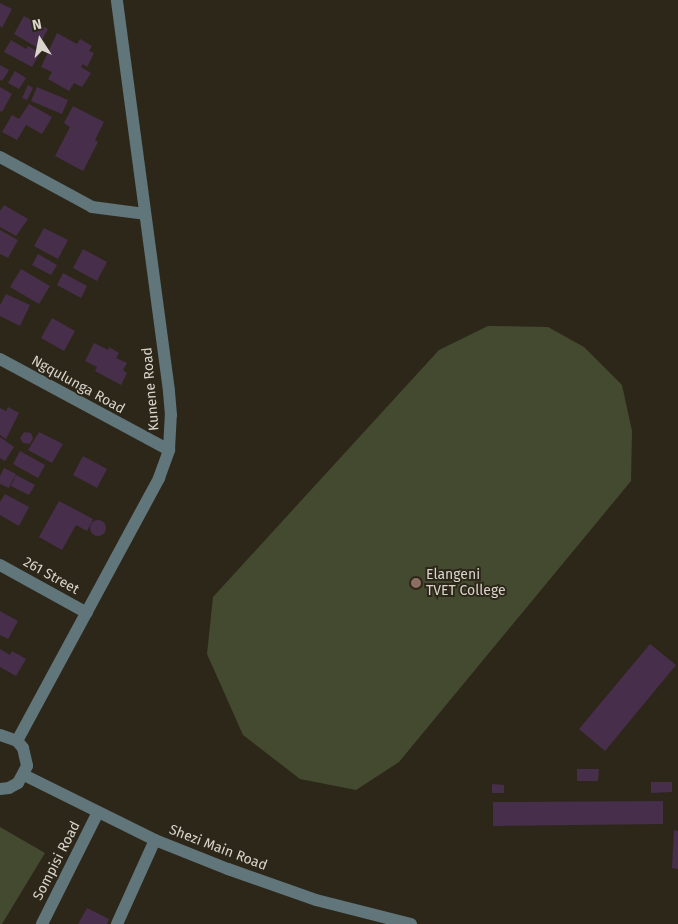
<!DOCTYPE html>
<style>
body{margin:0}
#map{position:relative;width:678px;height:924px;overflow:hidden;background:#2d271a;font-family:"Fira Sans",sans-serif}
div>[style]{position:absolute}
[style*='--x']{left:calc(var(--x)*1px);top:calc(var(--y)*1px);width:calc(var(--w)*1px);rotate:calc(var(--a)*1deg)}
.green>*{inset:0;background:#444a2f}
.building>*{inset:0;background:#472e4b}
.round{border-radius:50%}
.minor>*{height:12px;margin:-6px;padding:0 6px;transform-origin:6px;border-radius:6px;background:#61767b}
.dots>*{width:14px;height:14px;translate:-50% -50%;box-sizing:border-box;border:2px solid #2d271a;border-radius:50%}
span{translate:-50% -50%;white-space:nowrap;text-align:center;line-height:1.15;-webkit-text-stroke:4px #2d271a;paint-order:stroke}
.street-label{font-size:14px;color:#d9d5cc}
.poi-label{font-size:14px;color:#d9d5cc}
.left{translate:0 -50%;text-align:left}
.north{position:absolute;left:15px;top:15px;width:50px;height:50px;-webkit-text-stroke:4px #2d271a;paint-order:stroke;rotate:349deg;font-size:14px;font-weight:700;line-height:20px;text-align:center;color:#d9d5cc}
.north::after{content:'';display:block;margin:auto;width:18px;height:22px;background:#d9d5cc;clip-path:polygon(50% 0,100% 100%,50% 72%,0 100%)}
</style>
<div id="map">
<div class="green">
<div style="clip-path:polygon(488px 326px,548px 327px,584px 347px,622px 385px,632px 431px,631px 481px,399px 762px,356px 790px,300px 779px,243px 735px,207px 654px,213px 597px,439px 350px)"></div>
<div style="clip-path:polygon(0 827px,45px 853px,2px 924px,0 924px)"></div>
</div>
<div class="building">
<div style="clip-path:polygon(0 3px,12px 9px,2px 28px,0 26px)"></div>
<div style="clip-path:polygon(24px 16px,48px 29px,38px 48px,14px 34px)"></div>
<div style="clip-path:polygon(57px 33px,77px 44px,80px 39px,92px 46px,89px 51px,94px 53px,87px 67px,83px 64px,81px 67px,91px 73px,82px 87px,74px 83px,69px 91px,48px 79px,52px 72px,41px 67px)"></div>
<div style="clip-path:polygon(11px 40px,26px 49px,28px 46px,40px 53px,32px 67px,4px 52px)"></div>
<div style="clip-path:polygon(0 65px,9px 70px,2px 81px,0 80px)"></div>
<div style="clip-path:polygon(15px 71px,26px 78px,19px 89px,8px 83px)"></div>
<div style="clip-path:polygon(28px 85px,33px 88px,27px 100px,22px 98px)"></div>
<div style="clip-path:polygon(0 87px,12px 94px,2px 112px,0 111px)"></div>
<div style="clip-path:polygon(37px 87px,68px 100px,62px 114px,31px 101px)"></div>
<div style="clip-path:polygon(29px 104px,52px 117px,42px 134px,26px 125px,17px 140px,2px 132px,12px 115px,19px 119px)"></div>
<div style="clip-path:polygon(73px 106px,104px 122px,95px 140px,98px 142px,83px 171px,55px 156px,70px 127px,64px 123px)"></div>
<div style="clip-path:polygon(4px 205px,28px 219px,16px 236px,0 227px,0 211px)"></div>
<div style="clip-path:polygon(44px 228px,68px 240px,58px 259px,34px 246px)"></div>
<div style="clip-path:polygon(0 230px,18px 240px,8px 258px,0 254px)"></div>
<div style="clip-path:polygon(83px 249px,107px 262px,97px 281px,73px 268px)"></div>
<div style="clip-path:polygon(38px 254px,57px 265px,51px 275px,32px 265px)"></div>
<div style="clip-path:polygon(21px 269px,50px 286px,39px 304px,10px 287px)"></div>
<div style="clip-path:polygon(63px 273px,87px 286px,81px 298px,57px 285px)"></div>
<div style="clip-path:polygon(6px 294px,30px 305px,20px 326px,0 316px,0 305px)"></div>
<div style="clip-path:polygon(52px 318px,75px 331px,64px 351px,41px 338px)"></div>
<div style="clip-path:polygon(94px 343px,108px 350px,109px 347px,119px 353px,116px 358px,127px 363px,123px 370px,127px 373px,121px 385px,95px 371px,97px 367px,85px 361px)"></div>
<div style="clip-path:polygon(8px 407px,19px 413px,6px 439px,0 435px,0 408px,6px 411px)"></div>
<div style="clip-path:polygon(24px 432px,31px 433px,33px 438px,30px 444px,23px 443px,20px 438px)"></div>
<div style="clip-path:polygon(39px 432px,63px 444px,52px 463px,28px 450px)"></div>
<div style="clip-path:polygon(0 437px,14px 447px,5px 461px,0 458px)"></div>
<div style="clip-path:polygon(20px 451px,45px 465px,38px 478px,13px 464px)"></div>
<div style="clip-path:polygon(83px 456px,107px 469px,97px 488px,73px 475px)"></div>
<div style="clip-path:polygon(4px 468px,16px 474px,9px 488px,0 484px,0 476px)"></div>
<div style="clip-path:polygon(16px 475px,35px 485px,29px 495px,11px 486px)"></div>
<div style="clip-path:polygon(5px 494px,29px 507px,19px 526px,0 515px,0 502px)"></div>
<div style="clip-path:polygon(59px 501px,93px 519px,87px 531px,76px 525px,62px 550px,39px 537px)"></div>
<div class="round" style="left:90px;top:520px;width:16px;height:16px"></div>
<div style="clip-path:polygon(0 611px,18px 621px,8px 639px,0 635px)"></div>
<div style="clip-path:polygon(650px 644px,676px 665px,605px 751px,579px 729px)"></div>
<div style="clip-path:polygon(0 649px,10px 655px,12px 651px,26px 659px,16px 676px,0 667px)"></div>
<div style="clip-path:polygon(577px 769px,599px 769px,598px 781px,577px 781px)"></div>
<div style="clip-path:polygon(651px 782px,672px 782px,672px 792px,651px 793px)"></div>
<div style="clip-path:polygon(492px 784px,504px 785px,504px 793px,492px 793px)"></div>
<div style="clip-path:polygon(663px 801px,663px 824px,493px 826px,493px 802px)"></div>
<div style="clip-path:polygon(674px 830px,678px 831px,678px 869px,672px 868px)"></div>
<div style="clip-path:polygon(87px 908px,109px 919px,107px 924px,78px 924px)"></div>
</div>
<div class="minor">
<div style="--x:0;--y:157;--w:105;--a:28.5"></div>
<div style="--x:92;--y:207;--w:53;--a:7.5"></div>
<div style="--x:0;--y:359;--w:192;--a:28.3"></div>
<div style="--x:0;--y:565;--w:99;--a:28.9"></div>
<div style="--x:0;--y:735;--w:18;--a:19"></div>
<div style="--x:17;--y:741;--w:9;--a:49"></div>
<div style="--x:23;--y:748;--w:18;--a:77"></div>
<div style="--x:27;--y:766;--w:19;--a:118"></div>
<div style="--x:18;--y:783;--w:10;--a:151"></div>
<div style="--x:9;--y:788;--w:9;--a:174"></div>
<div style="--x:17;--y:741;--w:299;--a:-61.6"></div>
<div style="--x:159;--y:478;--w:30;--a:-70"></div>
<div style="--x:169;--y:450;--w:35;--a:-87"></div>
<div style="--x:171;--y:415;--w:24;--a:-95"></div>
<div style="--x:169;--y:391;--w:394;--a:-97.6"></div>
<div style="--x:24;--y:775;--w:146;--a:26.4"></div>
<div style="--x:155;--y:840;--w:79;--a:21.7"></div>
<div style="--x:228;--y:869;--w:93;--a:19.4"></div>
<div style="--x:316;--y:900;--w:98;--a:14.2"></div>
<div style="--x:42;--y:924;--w:125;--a:-63.4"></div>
<div style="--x:117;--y:924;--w:92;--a:-65.7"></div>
</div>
<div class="dots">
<div style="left:416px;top:583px;background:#8d6e63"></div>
</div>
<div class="street-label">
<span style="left:78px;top:385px;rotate:29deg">Ngqulunga Road</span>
<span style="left:151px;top:389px;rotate:-95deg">Kunene Road</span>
<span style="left:51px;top:576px;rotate:29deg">261 Street</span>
<span style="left:218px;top:848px;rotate:21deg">Shezi Main Road</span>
<span style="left:57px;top:861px;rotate:-63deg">Sompisi Road</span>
</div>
<div class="poi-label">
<span class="left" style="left:426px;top:583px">Elangeni<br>TVET College</span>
</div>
<div class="north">N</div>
</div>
